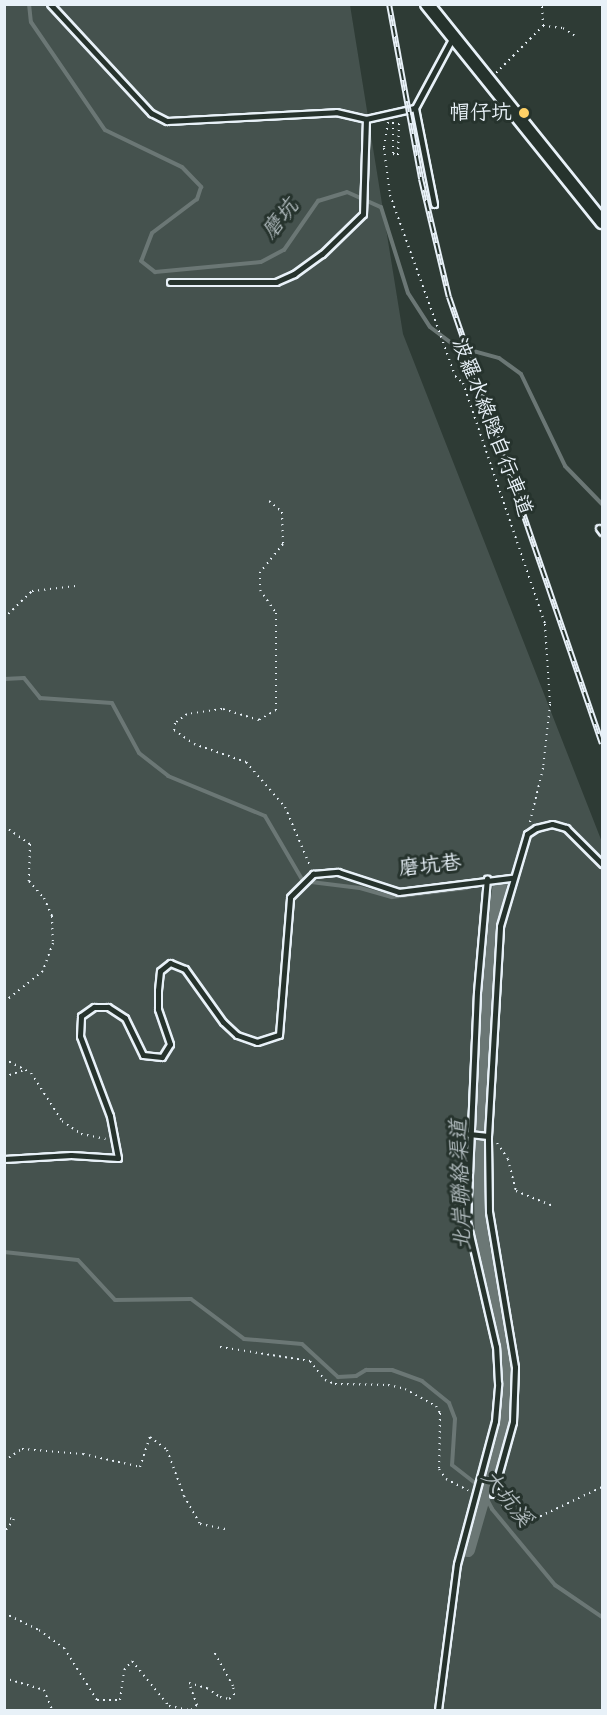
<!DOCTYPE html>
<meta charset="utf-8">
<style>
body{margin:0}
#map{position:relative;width:607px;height:1715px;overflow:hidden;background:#2e3b35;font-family:Mynerve,"LXGW WenKai TC",sans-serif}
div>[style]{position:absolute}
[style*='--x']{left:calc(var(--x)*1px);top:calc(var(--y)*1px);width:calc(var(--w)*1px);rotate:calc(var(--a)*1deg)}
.green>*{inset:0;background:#45524e}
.stream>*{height:4px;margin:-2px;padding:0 2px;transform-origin:2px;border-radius:2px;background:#6b7775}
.canal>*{height:14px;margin:-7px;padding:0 7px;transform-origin:7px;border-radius:7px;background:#6b7775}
.path>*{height:2px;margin-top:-1px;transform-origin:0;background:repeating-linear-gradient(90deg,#e8f1f8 0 1.5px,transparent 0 6px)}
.roads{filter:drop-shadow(2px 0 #e8f1f8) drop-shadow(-2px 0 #e8f1f8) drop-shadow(0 2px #e8f1f8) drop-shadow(0 -2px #e8f1f8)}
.service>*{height:5px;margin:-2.5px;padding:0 2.5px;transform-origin:2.5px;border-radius:2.5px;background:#26332d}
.tertiary>*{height:12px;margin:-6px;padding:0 6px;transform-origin:6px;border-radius:6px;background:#26332d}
.rail>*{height:6px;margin-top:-3px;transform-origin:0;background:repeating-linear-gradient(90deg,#26332d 0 11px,#e8f1f8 0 22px);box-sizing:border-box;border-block:2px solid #e8f1f8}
.dots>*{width:16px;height:16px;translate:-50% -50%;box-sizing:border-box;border:3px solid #26332d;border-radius:50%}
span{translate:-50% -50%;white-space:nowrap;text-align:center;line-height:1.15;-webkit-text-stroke:6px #26332d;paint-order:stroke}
.poi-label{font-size:21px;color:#e8f1f8}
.right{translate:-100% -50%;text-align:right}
.street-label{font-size:21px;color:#e8f1f8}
.water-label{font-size:22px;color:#b0babd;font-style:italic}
.frame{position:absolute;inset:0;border:6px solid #e8f1f8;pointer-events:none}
</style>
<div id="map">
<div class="green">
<div style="clip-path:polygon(5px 5px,350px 5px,403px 334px,602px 842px,602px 1710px,5px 1710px)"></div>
</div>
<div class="stream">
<div style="--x:29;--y:4;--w:18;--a:84"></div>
<div style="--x:31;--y:22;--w:131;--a:55.6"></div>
<div style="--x:105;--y:130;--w:85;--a:25.7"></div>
<div style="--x:182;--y:167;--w:28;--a:46"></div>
<div style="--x:201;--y:187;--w:13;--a:108"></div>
<div style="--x:197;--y:199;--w:56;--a:142.9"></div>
<div style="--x:152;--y:233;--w:30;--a:111"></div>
<div style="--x:141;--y:261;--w:18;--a:38"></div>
<div style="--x:155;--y:272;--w:106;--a:-5.4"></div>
<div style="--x:261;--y:262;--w:26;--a:-28"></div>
<div style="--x:284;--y:250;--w:60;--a:-55.2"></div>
<div style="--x:318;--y:201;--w:30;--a:-17"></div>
<div style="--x:347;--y:192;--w:37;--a:24"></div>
<div style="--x:381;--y:207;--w:90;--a:72.6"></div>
<div style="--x:408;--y:293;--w:40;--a:57.1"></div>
<div style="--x:430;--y:327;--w:31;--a:37"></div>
<div style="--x:455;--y:346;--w:46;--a:15.3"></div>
<div style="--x:499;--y:358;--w:27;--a:36"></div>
<div style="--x:521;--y:374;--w:102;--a:64.4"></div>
<div style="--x:565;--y:466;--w:53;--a:45.8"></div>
<div style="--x:4;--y:679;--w:20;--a:-3"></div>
<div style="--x:24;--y:678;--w:26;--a:51"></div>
<div style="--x:40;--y:698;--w:72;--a:4"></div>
<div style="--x:112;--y:703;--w:57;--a:61.6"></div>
<div style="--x:139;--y:753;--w:37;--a:38"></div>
<div style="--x:168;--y:776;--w:105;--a:22.4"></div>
<div style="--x:265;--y:816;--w:75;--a:59.7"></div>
<div style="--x:303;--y:881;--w:57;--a:7"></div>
<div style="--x:360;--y:888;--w:33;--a:16"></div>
<div style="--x:392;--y:897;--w:75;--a:-6.9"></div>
<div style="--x:4;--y:1252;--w:74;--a:6.2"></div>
<div style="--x:78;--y:1260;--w:54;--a:47.2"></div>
<div style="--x:115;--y:1300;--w:76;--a:-0.8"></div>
<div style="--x:191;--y:1299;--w:66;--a:37"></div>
<div style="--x:244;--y:1339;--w:58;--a:4.9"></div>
<div style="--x:302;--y:1344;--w:49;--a:42.5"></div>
<div style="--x:338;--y:1377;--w:18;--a:-3"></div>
<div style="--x:356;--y:1376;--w:12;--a:-31"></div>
<div style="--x:366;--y:1370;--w:26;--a:0"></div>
<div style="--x:392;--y:1370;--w:32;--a:20"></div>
<div style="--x:422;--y:1381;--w:35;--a:39"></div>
<div style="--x:449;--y:1403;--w:17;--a:69"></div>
<div style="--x:455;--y:1419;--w:46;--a:93.7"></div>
<div style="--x:452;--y:1465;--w:37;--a:38"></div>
<div style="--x:481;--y:1488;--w:24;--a:62"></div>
<div style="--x:492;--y:1509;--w:99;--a:50.3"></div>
<div style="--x:555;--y:1585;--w:57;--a:34.2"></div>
</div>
<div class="canal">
<div style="--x:468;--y:1550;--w:133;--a:-73.9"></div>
<div style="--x:505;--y:1422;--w:58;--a:-87"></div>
<div style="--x:508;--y:1364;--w:125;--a:-102"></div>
<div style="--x:482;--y:1242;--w:119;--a:-91"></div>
<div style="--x:480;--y:1123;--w:179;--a:-86.5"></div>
<div style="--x:491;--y:944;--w:61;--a:-81.5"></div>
</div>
<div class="path">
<div style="--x:543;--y:26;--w:20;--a:6"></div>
<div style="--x:563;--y:28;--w:17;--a:33"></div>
<div style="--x:496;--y:73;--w:66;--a:-45"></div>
<div style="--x:543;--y:26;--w:22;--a:-93"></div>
<div style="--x:388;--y:122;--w:26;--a:99"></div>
<div style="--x:384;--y:148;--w:47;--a:82.7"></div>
<div style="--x:390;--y:195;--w:192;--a:70.2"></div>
<div style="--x:455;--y:376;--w:11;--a:41"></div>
<div style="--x:463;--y:383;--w:255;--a:71.2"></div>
<div style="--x:545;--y:624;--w:80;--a:86.4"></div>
<div style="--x:550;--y:704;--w:64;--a:96.2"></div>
<div style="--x:543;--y:768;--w:56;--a:103.5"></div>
<div style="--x:393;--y:122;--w:32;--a:90"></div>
<div style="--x:393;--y:154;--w:5;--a:11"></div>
<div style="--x:398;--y:155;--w:36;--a:-88"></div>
<div style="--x:269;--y:501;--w:17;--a:40"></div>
<div style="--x:282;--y:512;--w:32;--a:88"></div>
<div style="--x:283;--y:544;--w:36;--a:129"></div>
<div style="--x:260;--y:572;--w:18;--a:90"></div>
<div style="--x:260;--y:590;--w:28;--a:55"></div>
<div style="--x:276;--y:613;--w:97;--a:90"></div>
<div style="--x:276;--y:710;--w:20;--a:150"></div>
<div style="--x:259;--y:720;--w:39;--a:-163"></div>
<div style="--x:222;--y:709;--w:35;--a:172"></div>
<div style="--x:187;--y:714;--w:15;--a:143"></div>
<div style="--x:175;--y:723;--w:7;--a:98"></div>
<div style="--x:174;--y:730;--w:24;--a:35"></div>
<div style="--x:194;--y:744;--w:55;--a:19.1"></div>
<div style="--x:246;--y:762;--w:60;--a:49.1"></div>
<div style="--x:285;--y:807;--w:64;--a:67"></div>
<div style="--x:4;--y:618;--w:39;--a:-44"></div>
<div style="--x:32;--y:591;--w:44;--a:-6.5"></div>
<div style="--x:4;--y:826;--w:32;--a:35"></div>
<div style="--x:30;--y:844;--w:37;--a:92"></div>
<div style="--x:29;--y:881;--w:23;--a:49"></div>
<div style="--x:44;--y:898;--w:20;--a:66"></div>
<div style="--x:52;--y:916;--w:27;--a:88"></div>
<div style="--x:53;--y:943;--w:30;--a:110"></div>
<div style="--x:43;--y:971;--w:50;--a:141.5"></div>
<div style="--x:4;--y:1059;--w:30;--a:27"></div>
<div style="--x:31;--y:1073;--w:57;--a:57.1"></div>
<div style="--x:62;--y:1121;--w:23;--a:34"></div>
<div style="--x:81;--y:1134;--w:25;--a:11"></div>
<div style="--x:4;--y:1077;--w:21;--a:-19"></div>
<div style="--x:497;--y:1143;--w:19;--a:55"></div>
<div style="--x:508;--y:1159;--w:33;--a:76"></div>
<div style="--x:516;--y:1191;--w:40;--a:22"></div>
<div style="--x:220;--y:1347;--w:91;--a:8.8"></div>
<div style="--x:310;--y:1361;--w:24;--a:52"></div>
<div style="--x:325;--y:1380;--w:11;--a:22"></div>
<div style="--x:335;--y:1384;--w:53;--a:1.1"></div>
<div style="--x:388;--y:1385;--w:17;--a:13"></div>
<div style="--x:405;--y:1389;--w:35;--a:29"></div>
<div style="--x:436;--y:1406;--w:8;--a:60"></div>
<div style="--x:440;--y:1413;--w:56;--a:91"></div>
<div style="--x:439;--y:1469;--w:12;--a:55"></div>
<div style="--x:446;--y:1479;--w:25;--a:27"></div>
<div style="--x:4;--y:1461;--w:22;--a:-34"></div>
<div style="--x:22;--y:1449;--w:61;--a:4.7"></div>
<div style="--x:83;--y:1454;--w:58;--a:12.8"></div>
<div style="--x:140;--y:1467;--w:32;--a:-72"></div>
<div style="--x:150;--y:1437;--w:21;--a:37"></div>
<div style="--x:167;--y:1450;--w:49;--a:69.7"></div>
<div style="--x:184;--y:1496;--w:32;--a:60"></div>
<div style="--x:200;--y:1524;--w:26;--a:11"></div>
<div style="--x:497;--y:1501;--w:35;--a:40"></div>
<div style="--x:524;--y:1524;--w:86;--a:-25.4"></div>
<div style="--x:4;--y:1518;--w:10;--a:6"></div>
<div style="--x:14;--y:1519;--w:17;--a:126"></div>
<div style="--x:4;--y:1613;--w:39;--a:26"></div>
<div style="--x:39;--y:1630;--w:31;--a:36"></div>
<div style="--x:64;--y:1648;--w:62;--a:57.6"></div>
<div style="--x:97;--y:1700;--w:23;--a:0"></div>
<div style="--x:120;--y:1700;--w:30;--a:-82"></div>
<div style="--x:124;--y:1670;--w:12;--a:-48"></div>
<div style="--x:132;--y:1661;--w:58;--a:50.6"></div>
<div style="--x:169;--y:1706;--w:20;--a:11"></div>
<div style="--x:4;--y:1678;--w:42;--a:16.7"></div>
<div style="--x:44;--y:1690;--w:22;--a:68"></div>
<div style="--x:191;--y:1710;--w:8;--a:-40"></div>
<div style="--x:197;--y:1705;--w:23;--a:-110"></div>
<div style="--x:189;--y:1683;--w:19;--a:16"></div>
<div style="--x:207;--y:1688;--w:16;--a:35"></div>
<div style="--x:220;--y:1697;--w:9;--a:13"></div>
<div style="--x:229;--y:1699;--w:6;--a:-39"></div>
<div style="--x:234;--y:1695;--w:9;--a:-96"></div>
<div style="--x:233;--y:1686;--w:39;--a:-119"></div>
</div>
<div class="roads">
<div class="service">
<div style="--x:50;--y:4;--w:149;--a:47.2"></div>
<div style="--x:151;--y:113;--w:18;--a:27"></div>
<div style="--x:167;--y:121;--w:169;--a:-3"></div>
<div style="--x:336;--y:112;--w:31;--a:13"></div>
<div style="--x:366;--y:119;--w:50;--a:-12.7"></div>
<div style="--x:415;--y:108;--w:81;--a:-61.8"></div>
<div style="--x:415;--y:108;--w:98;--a:78.8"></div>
<div style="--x:170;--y:282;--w:106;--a:0"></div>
<div style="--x:276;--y:282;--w:20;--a:-24"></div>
<div style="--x:294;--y:274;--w:34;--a:-36"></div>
<div style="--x:322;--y:254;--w:57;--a:-44.3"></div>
<div style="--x:363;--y:214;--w:95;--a:-88.2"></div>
<div style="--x:599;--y:528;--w:5;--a:53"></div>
<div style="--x:469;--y:1134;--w:19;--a:6"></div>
<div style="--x:4;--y:1159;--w:67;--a:-3.4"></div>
<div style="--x:71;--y:1155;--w:47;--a:3.7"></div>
<div style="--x:118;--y:1158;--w:43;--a:-100.8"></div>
<div style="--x:110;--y:1116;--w:85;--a:-110.6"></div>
<div style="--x:80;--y:1036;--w:20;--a:-87"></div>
<div style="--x:81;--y:1016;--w:16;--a:-35"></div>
<div style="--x:94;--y:1007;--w:14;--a:0"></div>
<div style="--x:108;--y:1007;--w:20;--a:33"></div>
<div style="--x:125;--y:1018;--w:41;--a:64.1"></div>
<div style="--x:143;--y:1055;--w:19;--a:6"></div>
<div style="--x:162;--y:1057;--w:15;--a:-58"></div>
<div style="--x:170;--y:1044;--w:37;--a:-109"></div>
<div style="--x:158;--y:1009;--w:19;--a:-90"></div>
<div style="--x:158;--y:990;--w:19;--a:-84"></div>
<div style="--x:160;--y:971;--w:13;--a:-39"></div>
<div style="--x:170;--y:963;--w:16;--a:22"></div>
<div style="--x:185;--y:969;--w:65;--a:54.4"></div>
<div style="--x:223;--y:1022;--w:19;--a:43"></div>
<div style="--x:237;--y:1035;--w:21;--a:19"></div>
<div style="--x:257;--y:1042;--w:23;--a:-18"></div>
<div style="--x:279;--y:1035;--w:138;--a:-85.4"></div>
<div style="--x:290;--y:897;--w:33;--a:-45"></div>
<div style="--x:313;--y:874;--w:25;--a:-5"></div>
<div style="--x:338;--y:872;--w:64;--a:18.2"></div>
<div style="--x:399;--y:892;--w:114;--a:-7.1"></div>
<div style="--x:493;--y:1494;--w:75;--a:-74.5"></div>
<div style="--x:513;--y:1422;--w:55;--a:-87.9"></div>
<div style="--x:515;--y:1367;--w:157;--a:-99.5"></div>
<div style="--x:489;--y:1212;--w:76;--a:-90.8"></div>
<div style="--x:488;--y:1136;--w:210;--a:-86.7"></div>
<div style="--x:500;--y:926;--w:96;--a:-73.6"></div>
<div style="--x:527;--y:834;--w:11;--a:-34"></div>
<div style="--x:536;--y:828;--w:16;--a:-14"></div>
<div style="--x:552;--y:824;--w:15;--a:16"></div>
<div style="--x:566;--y:828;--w:51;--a:45"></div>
<div style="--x:438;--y:1710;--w:147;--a:-82.6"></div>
<div style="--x:457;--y:1564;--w:148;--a:-75.1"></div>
<div style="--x:495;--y:1421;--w:38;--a:-85"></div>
<div style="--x:498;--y:1383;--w:36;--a:-93"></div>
<div style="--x:496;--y:1347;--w:129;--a:-103"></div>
<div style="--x:467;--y:1221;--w:229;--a:-87.5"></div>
<div style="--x:477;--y:992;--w:114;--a:-85"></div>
</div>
<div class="tertiary">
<div style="--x:427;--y:4;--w:280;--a:51.2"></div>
</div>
</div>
<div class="rail">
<div style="--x:389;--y:4;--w:178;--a:79.6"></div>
<div style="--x:421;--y:179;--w:121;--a:76.7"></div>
<div style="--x:449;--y:297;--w:472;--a:71.1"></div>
</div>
<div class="dots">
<div style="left:524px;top:113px;background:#ffd166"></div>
</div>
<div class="poi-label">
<span class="right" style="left:512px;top:113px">帽仔坑</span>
</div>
<div class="street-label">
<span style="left:492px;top:427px;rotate:69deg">波羅水綠隧自行車道</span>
<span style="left:430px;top:866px;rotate:-6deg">磨坑巷</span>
</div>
<div class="water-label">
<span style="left:281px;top:220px;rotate:-51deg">磨坑</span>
<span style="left:462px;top:1185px;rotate:-92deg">北岸聯絡渠道</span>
<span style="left:506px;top:1499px;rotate:51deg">大坑溪</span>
</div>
<div class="frame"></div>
</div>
